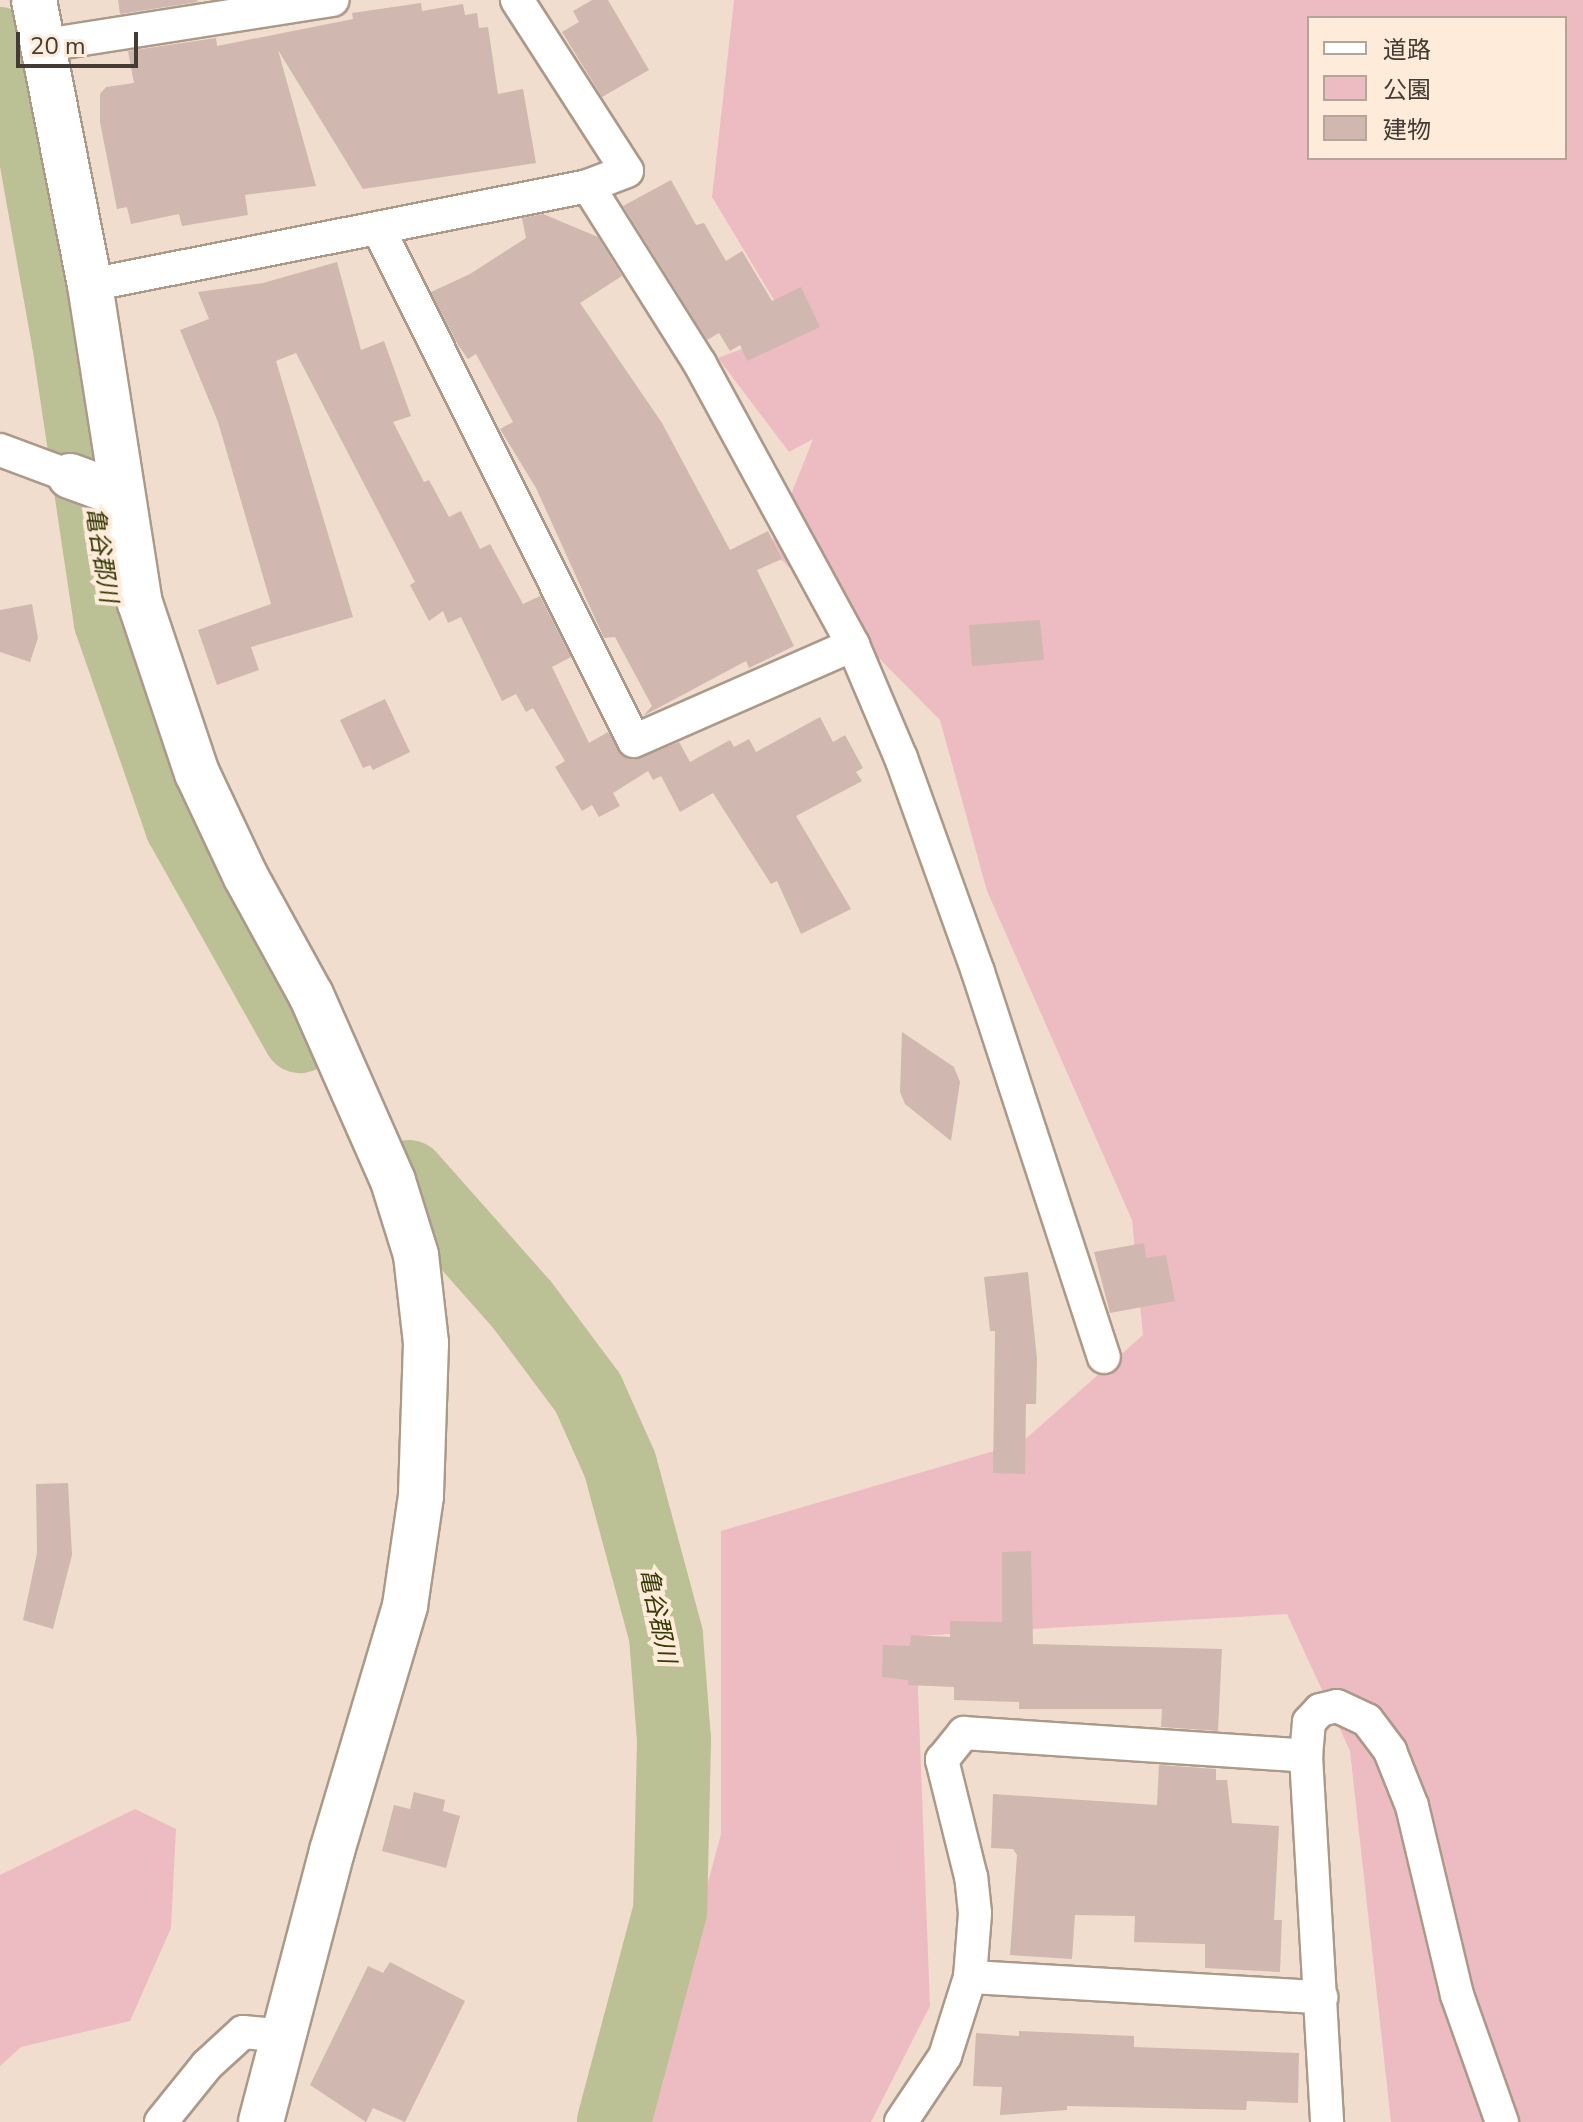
<!DOCTYPE html>
<meta charset="utf-8">
<style>
body{margin:0}
#map{position:relative;width:1583px;height:2122px;overflow:hidden;background:#f1ddcd;font-family:"Nunito Sans","Noto Sans JP",sans-serif}
div>[style]{position:absolute}
[style*='--x']{left:calc(var(--x)*1px);top:calc(var(--y)*1px);width:calc(var(--w)*1px);rotate:calc(var(--a)*1deg)}
.green>*{inset:0;background:#edbcc2}
.river>*{height:74px;margin:-37px;padding:0 37px;transform-origin:37px;border-radius:37px;background:#bbc195}
.building>*{inset:0;background:#d0b7b0}
.roads{filter:drop-shadow(2px 0 #ab9989) drop-shadow(-2px 0 #ab9989) drop-shadow(0 2px #ab9989) drop-shadow(0 -2px #ab9989)}
.street>*{height:32px;margin:-16px;padding:0 16px;transform-origin:16px;border-radius:16px;background:#fff}
.secondary>*{height:44px;margin:-22px;padding:0 22px;transform-origin:22px;border-radius:22px;background:#fff}
span{translate:-50% -50%;white-space:nowrap;text-align:center;line-height:1.15;-webkit-text-stroke:8px #feebda;paint-order:stroke}
.water-label{font-size:24px;color:#363a04;font-style:italic}
.legend{position:absolute;left:1307px;top:16px;width:260px;height:144px;box-sizing:border-box;background:#feebda;border:2px solid #b3a598;margin:0;padding:10px 14px;list-style:none;font-size:24px;color:#433b35}
.legend li{display:flex;align-items:center;gap:16px;height:40px}
.legend b{width:40px;border:2px solid #b3a598}
.scale{position:absolute;left:16px;top:32px;width:122px;height:36px;box-sizing:border-box;border:4px solid #433b35;border-top:0;padding-left:10px;font-size:24px;line-height:28px;white-space:nowrap;color:#433b35;-webkit-text-stroke:6px #feebda;paint-order:stroke}
</style>
<div id="map">
<div class="green">
<div style="clip-path:polygon(evenodd,734px 0,1583px 0,1583px 2122px,1391px 2122px,1350px 1751px,1287px 1614px,916px 1636px,930px 2006px,871px 2122px,644px 2122px,721px 1834px,721px 1531px,1021px 1443px,1143px 1335px,1132px 1220px,987px 891px,940px 720px,770px 548px,813px 439px,789px 452px,718px 358px,792px 330px,712px 197px,734px 0,1309px 18px,1565px 18px,1565px 158px,1309px 158px,1309px 18px)"></div>
<div style="clip-path:polygon(135px 1809px,176px 1829px,171px 1928px,130px 2021px,21px 2047px,0 2066px,0 1875px)"></div>
</div>
<div class="river">
<div style="--x:0;--y:44;--w:41;--a:57.8"></div>
<div style="--x:22;--y:79;--w:267;--a:79.9"></div>
<div style="--x:69;--y:342;--w:283;--a:81.5"></div>
<div style="--x:111;--y:622;--w:216;--a:70.8"></div>
<div style="--x:182;--y:826;--w:241;--a:60.7"></div>
<div style="--x:409;--y:1177;--w:172;--a:48.5"></div>
<div style="--x:523;--y:1306;--w:109;--a:53.2"></div>
<div style="--x:588;--y:1393;--w:79;--a:66"></div>
<div style="--x:620;--y:1465;--w:177;--a:74.9"></div>
<div style="--x:666;--y:1636;--w:105;--a:85.6"></div>
<div style="--x:674;--y:1741;--w:170;--a:91.3"></div>
<div style="--x:670;--y:1911;--w:218;--a:104.9"></div>
</div>
<div class="building">
<div style="clip-path:polygon(118px 0,197px 0,198px 2px,120px 14px)"></div>
<div style="clip-path:polygon(592px 0,608px 0,649px 70px,602px 97px,562px 32px,579px 22px,573px 11px)"></div>
<div style="clip-path:polygon(421px 3px,422px 11px,463px 4px,465px 15px,477px 13px,479px 28px,488px 27px,498px 94px,523px 89px,536px 163px,363px 189px,278px 50px,316px 186px,245px 195px,248px 215px,182px 226px,179px 214px,131px 224px,127px 207px,117px 209px,100px 122px,100px 94px,106px 87px,134px 83px,128px 51px,216px 38px,217px 46px,353px 19px,352px 13px)"></div>
<div style="clip-path:polygon(671px 180px,696px 225px,704px 223px,726px 261px,742px 251px,772px 301px,801px 287px,820px 327px,747px 361px,740px 345px,730px 351px,719px 333px,707px 340px,623px 206px)"></div>
<div style="clip-path:polygon(543px 214px,598px 237px,622px 276px,580px 303px,662px 423px,730px 550px,768px 531px,782px 559px,757px 570px,794px 646px,749px 668px,746px 661px,643px 716px,652px 706px,615px 637px,604px 638px,536px 488px,500px 429px,513px 422px,476px 354px,468px 359px,458px 345px,431px 292px,470px 274px,526px 238px,522px 218px)"></div>
<div style="clip-path:polygon(337px 262px,361px 350px,384px 341px,411px 416px,393px 422px,424px 482px,429px 480px,449px 517px,461px 511px,480px 549px,490px 544px,523px 604px,540px 596px,571px 657px,552px 667px,589px 743px,608px 732px,623px 756px,633px 760px,679px 742px,690px 762px,730px 740px,734px 747px,749px 739px,756px 752px,820px 717px,833px 742px,845px 735px,863px 768px,856px 772px,862px 781px,796px 816px,851px 909px,801px 934px,777px 881px,771px 884px,713px 793px,680px 812px,661px 776px,653px 780px,648px 771px,613px 793px,620px 806px,599px 817px,592px 805px,582px 811px,555px 767px,565px 761px,533px 708px,526px 712px,516px 694px,502px 701px,461px 617px,448px 623px,443px 611px,429px 621px,410px 585px,415px 582px,296px 353px,276px 361px,353px 617px,251px 647px,259px 670px,217px 685px,198px 630px,271px 604px,218px 422px,180px 330px,209px 319px,198px 292px,263px 283px)"></div>
<div style="clip-path:polygon(32px 604px,38px 638px,30px 662px,0 652px,0 610px)"></div>
<div style="clip-path:polygon(1040px 620px,1044px 660px,972px 666px,969px 625px)"></div>
<div style="clip-path:polygon(385px 699px,410px 752px,373px 770px,370px 765px,363px 768px,340px 720px)"></div>
<div style="clip-path:polygon(902px 1032px,954px 1067px,960px 1082px,951px 1141px,905px 1104px,900px 1092px)"></div>
<div style="clip-path:polygon(1144px 1243px,1146px 1258px,1166px 1255px,1175px 1301px,1110px 1313px,1094px 1252px)"></div>
<div style="clip-path:polygon(1028px 1272px,1037px 1359px,1036px 1404px,1026px 1404px,1025px 1474px,993px 1473px,995px 1331px,990px 1331px,984px 1277px)"></div>
<div style="clip-path:polygon(68px 1483px,72px 1555px,53px 1629px,23px 1620px,37px 1553px,36px 1484px)"></div>
<div style="clip-path:polygon(1031px 1551px,1033px 1644px,1222px 1649px,1218px 1731px,1161px 1727px,1162px 1709px,1019px 1709px,1019px 1702px,954px 1700px,954px 1687px,908px 1685px,908px 1680px,882px 1677px,883px 1645px,910px 1646px,911px 1635px,950px 1637px,950px 1621px,1002px 1622px,1002px 1552px)"></div>
<div style="clip-path:polygon(1159px 1765px,1216px 1769px,1216px 1780px,1227px 1780px,1232px 1823px,1279px 1826px,1274px 1920px,1282px 1920px,1280px 1972px,1205px 1968px,1205px 1944px,1134px 1942px,1135px 1916px,1075px 1915px,1072px 1959px,1010px 1955px,1017px 1855px,1013px 1849px,991px 1848px,993px 1794px,1157px 1805px)"></div>
<div style="clip-path:polygon(414px 1792px,445px 1800px,443px 1811px,460px 1816px,446px 1868px,382px 1851px,394px 1805px,410px 1809px)"></div>
<div style="clip-path:polygon(390px 1962px,465px 2001px,405px 2122px,373px 2108px,366px 2122px,310px 2085px,368px 1966px,383px 1973px)"></div>
<div style="clip-path:polygon(1019px 2031px,1134px 2036px,1134px 2047px,1299px 2053px,1298px 2103px,1247px 2101px,1246px 2110px,1067px 2106px,1067px 2110px,1000px 2115px,1002px 2087px,973px 2086px,976px 2033px,1019px 2036px)"></div>
</div>
<div class="roads">
<div class="street">
<div style="--x:517;--y:0;--w:203;--a:57.2"></div>
<div style="--x:627;--y:171;--w:42;--a:159"></div>
<div style="--x:45;--y:45;--w:291;--a:-8.9"></div>
<div style="--x:378;--y:228;--w:573;--a:63.48"></div>
<div style="--x:634;--y:741;--w:239;--a:-23.7"></div>
<div style="--x:90;--y:285;--w:508;--a:-11.24"></div>
<div style="--x:588;--y:186;--w:210;--a:57.8"></div>
<div style="--x:700;--y:364;--w:320;--a:61.4"></div>
<div style="--x:853;--y:645;--w:123;--a:67"></div>
<div style="--x:901;--y:758;--w:227;--a:70.2"></div>
<div style="--x:978;--y:972;--w:405;--a:71.9"></div>
<div style="--x:0;--y:450;--w:75;--a:20.4"></div>
<div style="--x:1306;--y:1756;--w:34;--a:-85"></div>
<div style="--x:1309;--y:1722;--w:16;--a:-47"></div>
<div style="--x:1320;--y:1710;--w:17;--a:-13"></div>
<div style="--x:1337;--y:1706;--w:33;--a:25"></div>
<div style="--x:1367;--y:1720;--w:39;--a:53"></div>
<div style="--x:1390;--y:1751;--w:59;--a:68.2"></div>
<div style="--x:1412;--y:1806;--w:194;--a:76.6"></div>
<div style="--x:1457;--y:1995;--w:135;--a:70.5"></div>
<div style="--x:970;--y:1977;--w:352;--a:3.3"></div>
<div style="--x:161;--y:2122;--w:73;--a:-51.1"></div>
<div style="--x:207;--y:2065;--w:49;--a:-42.5"></div>
<div style="--x:243;--y:2032;--w:43;--a:5.3"></div>
<div style="--x:901;--y:2122;--w:79;--a:-56.3"></div>
<div style="--x:945;--y:2056;--w:83;--a:-72.4"></div>
<div style="--x:970;--y:1977;--w:64;--a:-85.5"></div>
<div style="--x:975;--y:1913;--w:36;--a:-96"></div>
<div style="--x:971;--y:1877;--w:121;--a:-103.9"></div>
<div style="--x:942;--y:1760;--w:35;--a:-51"></div>
<div style="--x:964;--y:1733;--w:343;--a:3.8"></div>
<div style="--x:1306;--y:1756;--w:367;--a:86.7"></div>
</div>
<div class="secondary">
<div style="--x:34;--y:0;--w:290;--a:78.9"></div>
<div style="--x:90;--y:285;--w:322;--a:81.1"></div>
<div style="--x:140;--y:603;--w:179;--a:71.5"></div>
<div style="--x:197;--y:773;--w:115;--a:64.8"></div>
<div style="--x:246;--y:877;--w:135;--a:61.2"></div>
<div style="--x:311;--y:995;--w:203;--a:66.2"></div>
<div style="--x:393;--y:1181;--w:77;--a:72.7"></div>
<div style="--x:416;--y:1255;--w:89;--a:83.5"></div>
<div style="--x:426;--y:1343;--w:153;--a:91.9"></div>
<div style="--x:421;--y:1496;--w:111;--a:98.3"></div>
<div style="--x:405;--y:1606;--w:256;--a:106.6"></div>
<div style="--x:332;--y:1851;--w:280;--a:104.7"></div>
<div style="--x:70;--y:476;--w:52;--a:20.2"></div>
</div>
</div>
<div class="water-label">
<span style="left:101px;top:555px;rotate:81deg">亀谷郡川</span>
<span style="left:657px;top:1616px;rotate:78deg">亀谷郡川</span>
</div>
<ul class="legend">
<li><b style="height:10px;background:#fff"></b>道路</li>
<li><b style="height:22px;background:#edbcc2"></b>公園</li>
<li><b style="height:22px;background:#d0b7b0"></b>建物</li>
</ul>
<div class="scale">20 m</div>
</div>
